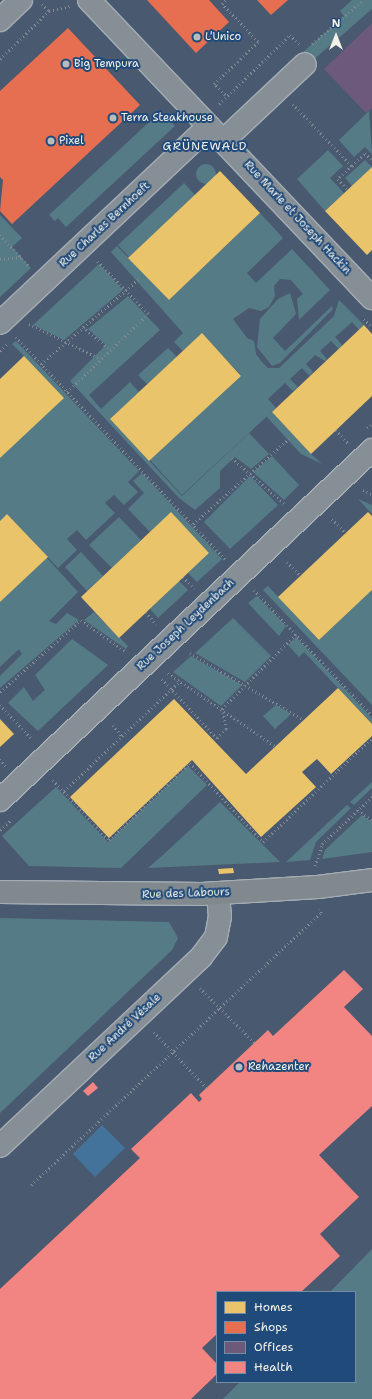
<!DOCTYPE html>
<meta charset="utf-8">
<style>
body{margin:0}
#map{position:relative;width:372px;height:1399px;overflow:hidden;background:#485970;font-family:"Shantell Sans",sans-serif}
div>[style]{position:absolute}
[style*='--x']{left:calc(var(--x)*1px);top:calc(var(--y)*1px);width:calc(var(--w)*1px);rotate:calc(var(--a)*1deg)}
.green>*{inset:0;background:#557c86}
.round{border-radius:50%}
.water>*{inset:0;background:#43729b}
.homes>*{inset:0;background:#e9c46a}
.shops>*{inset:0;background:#e76f51}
.offices>*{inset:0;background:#6d597a}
.health>*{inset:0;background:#f28482}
.path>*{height:2.5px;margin-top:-1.25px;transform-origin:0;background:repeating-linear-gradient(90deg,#818a94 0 1px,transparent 0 4px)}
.roads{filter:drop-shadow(1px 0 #a4acb4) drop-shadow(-1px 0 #a4acb4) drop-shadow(0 1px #a4acb4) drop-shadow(0 -1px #a4acb4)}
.minor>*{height:22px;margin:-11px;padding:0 11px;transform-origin:11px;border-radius:11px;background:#878f96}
.major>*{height:22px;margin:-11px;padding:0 11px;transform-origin:11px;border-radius:11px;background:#81898e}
.dots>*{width:11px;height:11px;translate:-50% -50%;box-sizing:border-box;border:2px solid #1f4a7a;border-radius:50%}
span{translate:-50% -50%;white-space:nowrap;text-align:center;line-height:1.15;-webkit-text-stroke:4px #1f4a7a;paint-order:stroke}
.poi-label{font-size:11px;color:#f4f1e8}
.left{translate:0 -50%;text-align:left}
.street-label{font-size:11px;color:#f4f1e8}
.neighbourhood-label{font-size:12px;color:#f4f1e8;letter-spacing:1px}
.legend{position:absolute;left:216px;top:1291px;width:140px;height:92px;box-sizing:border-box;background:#1f4a7a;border:1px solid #748da6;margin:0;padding:5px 7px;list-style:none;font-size:12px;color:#f4f1e8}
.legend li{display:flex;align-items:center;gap:8px;height:20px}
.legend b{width:20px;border:1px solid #748da6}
.north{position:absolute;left:316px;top:16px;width:40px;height:40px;-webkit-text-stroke:3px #1f4a7a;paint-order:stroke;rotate:0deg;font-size:11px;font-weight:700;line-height:16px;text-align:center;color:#f4f1e8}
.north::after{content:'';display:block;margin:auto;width:14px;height:18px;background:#f4f1e8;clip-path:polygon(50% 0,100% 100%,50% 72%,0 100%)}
</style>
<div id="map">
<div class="green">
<div style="clip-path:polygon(352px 0,372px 0,372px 9px,311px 62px,302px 53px,344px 16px,340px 11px)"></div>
<div style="clip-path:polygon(161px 111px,175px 126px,66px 227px,58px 218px,55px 221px,49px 215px)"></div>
<div style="clip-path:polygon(369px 111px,372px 154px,365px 147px,354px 157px,339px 140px)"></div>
<div style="clip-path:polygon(328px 150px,343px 166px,330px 178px,344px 193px,325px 211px,297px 179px)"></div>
<div style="clip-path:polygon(365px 160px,372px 167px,352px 186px,345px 178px)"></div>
<div class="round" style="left:196px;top:164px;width:20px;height:20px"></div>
<div style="clip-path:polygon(184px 183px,195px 195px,129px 257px,118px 245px)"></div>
<div style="clip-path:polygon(260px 213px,283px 238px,247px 273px,256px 283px,292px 249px,330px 290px,299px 320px,297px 299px,303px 294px,291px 280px,280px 279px,274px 286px,275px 296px,269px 307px,261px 311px,249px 308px,233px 319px,247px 338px,254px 341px,256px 354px,262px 362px,268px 368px,279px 368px,334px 316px,339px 300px,364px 325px,359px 330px,352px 322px,335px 337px,342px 345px,339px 349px,331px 341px,320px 351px,327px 359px,325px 361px,315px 355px,306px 364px,313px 372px,310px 376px,302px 368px,290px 379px,298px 387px,293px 391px,285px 383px,268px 399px,276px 408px,182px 495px,150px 460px,241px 375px,202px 334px,183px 351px,174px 342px,183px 333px,111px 252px,117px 246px,169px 300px)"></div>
<div style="clip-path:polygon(0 215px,22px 238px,12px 247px,31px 268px,0 297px)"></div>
<div style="clip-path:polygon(99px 264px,123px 290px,64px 340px,33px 325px)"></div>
<div style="clip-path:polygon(290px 293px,296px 314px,273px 338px,285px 351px,332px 306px,333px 309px,280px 363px,272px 366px,257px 347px,260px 319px,278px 299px)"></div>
<div style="clip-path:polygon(128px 296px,160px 330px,89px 395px,101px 409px,130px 382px,139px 392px,110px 419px,182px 496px,249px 433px,269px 454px,251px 469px,235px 457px,220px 471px,220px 488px,195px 510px,179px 498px,70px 381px,106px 345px,88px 329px)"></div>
<div style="clip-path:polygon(16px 341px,139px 471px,128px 482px,138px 492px,124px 505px,114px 495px,105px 503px,115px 513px,86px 540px,77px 530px,67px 539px,77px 550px,58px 568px,7px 514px,0 521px,0 458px,24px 356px,12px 344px)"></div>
<div style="clip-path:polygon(168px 348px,177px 357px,147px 384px,138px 375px)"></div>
<div style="clip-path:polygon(272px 412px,311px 454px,322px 464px,301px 454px,266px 416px)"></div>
<div style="clip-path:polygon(272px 456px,299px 485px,284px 500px,253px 472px)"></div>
<div style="clip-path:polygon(142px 473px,222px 559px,197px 582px,188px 573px,209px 553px,171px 513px,150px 532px,128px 509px,144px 493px,133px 481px)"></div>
<div style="clip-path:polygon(250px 476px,278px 505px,230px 549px,204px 522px)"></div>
<div style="clip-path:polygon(358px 499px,372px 505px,372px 514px)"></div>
<div style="clip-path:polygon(119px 517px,141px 540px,112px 568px,89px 545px)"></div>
<div style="clip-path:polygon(81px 552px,103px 576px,87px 591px,65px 567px)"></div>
<div style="clip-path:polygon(47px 558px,78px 592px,49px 621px,56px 624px,67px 613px,79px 620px,0 688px,0 676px,22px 654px,19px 649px,0 667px,0 602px)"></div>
<div style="clip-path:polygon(179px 581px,188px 590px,158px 618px,150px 609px)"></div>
<div style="clip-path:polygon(268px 586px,319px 640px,372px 590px,372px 705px,263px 590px)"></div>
<div style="clip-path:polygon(257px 596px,286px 626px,279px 636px,248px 603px)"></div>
<div style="clip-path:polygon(94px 612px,128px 646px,126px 649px,84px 620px)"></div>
<div style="clip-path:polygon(233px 618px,271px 656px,245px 682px,195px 653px)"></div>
<div style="clip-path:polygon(296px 637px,372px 718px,372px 724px,304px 652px,299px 657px,288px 645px)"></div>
<div style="clip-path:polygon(72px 639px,108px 665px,38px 731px,8px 703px,24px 687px,33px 701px,45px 690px,35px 675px)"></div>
<div style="clip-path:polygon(191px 656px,242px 685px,221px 706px,173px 672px)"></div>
<div style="clip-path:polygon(276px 705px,291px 714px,275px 729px,263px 716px)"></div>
<div style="clip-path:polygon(188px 766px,207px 785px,121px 868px,29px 866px,2px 836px,56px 787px,108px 842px)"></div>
<div style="clip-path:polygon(372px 782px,372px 788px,354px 805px,350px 802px)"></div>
<div style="clip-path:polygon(220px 802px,280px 862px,148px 868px,163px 855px)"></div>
<div style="clip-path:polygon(347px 805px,351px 808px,316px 842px,310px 860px,286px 862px)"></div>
<div style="clip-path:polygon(362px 815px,372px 822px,372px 852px,322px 859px,325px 850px)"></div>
<div style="clip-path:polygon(0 918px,169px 922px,178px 938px,172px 950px,0 1113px)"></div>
<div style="clip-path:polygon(372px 1249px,372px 1399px,223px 1399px,240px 1382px,355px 1382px,355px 1292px,330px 1292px)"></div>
</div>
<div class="water">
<div style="clip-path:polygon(102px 1125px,125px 1148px,95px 1177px,73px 1154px)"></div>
</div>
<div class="homes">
<div style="clip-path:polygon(372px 167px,372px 250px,367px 255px,325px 211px)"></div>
<div style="clip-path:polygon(220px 171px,260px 213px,169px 300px,128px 258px)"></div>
<div style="clip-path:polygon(364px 325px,372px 334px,372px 396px,311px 454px,272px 412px)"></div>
<div style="clip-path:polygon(202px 333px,241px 376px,149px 461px,110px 419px)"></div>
<div style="clip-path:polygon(24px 356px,64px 398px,0 458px,0 379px)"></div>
<div style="clip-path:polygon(171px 512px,209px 553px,119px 638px,81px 597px)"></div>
<div style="clip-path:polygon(368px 512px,372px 516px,372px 590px,319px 640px,278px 597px)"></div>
<div style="clip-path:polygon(7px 514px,48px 557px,0 602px,0 521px)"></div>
<div style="clip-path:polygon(338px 688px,372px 724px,372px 736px,331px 774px,317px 759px,302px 772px,316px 787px,261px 837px,192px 760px,109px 838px,70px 797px,174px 699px,246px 774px)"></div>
<div style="clip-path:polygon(0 719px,14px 734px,0 747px)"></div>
<div style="clip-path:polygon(233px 868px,234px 873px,219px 874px,218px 869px)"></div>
</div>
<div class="shops">
<div style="clip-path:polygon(147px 0,209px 0,229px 22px,196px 53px)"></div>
<div style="clip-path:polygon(257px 0,288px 0,271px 15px)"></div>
<div style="clip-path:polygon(68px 28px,140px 105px,12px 224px,0 211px,3px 180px,0 177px,0 91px)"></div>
</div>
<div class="offices">
<div style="clip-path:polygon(372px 23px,372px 108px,366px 113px,324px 69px)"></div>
</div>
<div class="health">
<div style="clip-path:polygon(344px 970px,363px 989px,344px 1007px,372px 1036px,372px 1106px,319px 1155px,359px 1197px,320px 1234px,340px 1256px,301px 1292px,217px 1292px,217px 1334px,202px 1348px,217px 1364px,217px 1374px,191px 1399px,0 1399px,0 1289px,140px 1158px,131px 1149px,191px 1093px,199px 1102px,202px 1099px,199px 1095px,268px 1030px,273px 1036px)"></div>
<div style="clip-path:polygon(93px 1082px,98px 1088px,88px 1096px,83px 1091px)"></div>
</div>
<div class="path">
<div style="--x:42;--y:4;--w:10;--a:45"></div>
<div style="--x:312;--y:44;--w:67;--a:-40.8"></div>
<div style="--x:0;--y:59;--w:69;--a:-44.4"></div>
<div style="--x:49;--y:11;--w:22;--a:-13"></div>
<div style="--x:225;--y:95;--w:16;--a:-135"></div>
<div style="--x:214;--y:84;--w:61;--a:-43.7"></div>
<div style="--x:258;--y:42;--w:52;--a:-133.5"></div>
<div style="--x:222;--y:4;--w:6;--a:-45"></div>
<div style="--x:219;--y:104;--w:99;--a:-44.2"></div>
<div style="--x:290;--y:35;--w:13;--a:45"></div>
<div style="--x:293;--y:104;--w:86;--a:46.4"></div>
<div style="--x:352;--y:166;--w:19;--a:137"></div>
<div style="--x:338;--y:179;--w:15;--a:48"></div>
<div style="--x:352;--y:166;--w:18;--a:-45"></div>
<div style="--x:365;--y:153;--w:10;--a:45"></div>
<div style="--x:0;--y:235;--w:44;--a:46.8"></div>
<div style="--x:0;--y:259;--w:21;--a:-5"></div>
<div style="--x:364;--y:319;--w:11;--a:45"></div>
<div style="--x:29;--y:324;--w:80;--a:25.9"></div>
<div style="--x:83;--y:327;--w:35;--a:40"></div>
<div style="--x:16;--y:337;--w:305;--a:46.7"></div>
<div style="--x:0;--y:351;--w:10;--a:-45"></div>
<div style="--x:41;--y:364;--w:131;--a:-41"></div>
<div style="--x:67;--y:392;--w:112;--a:-43.9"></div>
<div style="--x:148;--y:314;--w:74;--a:-133.9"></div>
<div style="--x:367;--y:428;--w:6;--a:-39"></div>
<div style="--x:336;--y:430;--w:18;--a:47"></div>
<div style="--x:232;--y:458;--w:70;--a:41"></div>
<div style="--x:363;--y:490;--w:10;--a:24"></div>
<div style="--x:332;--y:519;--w:20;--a:45"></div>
<div style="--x:193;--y:524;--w:130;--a:-41.6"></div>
<div style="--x:287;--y:562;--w:20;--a:45"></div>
<div style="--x:183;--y:577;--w:16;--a:45"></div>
<div style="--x:254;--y:590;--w:172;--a:46.7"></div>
<div style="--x:146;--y:612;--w:16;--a:50"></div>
<div style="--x:190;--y:653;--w:132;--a:30.4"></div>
<div style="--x:168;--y:673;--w:130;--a:34.3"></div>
<div style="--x:162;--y:679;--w:81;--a:47"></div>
<div style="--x:217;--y:738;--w:13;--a:-45"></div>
<div style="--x:226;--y:729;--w:20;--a:-101"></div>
<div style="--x:222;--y:709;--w:105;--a:-45.4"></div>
<div style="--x:0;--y:692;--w:108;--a:-41.6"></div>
<div style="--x:81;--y:620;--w:55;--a:35.4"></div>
<div style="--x:0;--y:705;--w:48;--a:46.7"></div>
<div style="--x:113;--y:725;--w:14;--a:51"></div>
<div style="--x:0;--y:759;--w:9;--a:54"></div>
<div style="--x:53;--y:780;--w:82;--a:47"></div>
<div style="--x:109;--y:840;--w:112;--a:-43.5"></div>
<div style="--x:190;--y:763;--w:108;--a:47.3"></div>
<div style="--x:263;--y:842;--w:151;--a:-43.7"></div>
<div style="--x:64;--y:791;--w:160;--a:-43.5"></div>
<div style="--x:358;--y:810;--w:17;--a:36"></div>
<div style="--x:0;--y:830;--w:15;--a:-42"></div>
<div style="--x:315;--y:866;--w:23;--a:-72"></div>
<div style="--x:322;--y:844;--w:69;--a:-43.2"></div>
<div style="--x:200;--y:988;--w:78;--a:45"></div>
<div style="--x:154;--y:1032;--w:77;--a:46.6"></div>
<div style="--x:31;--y:1185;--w:398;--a:-43.2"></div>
<div style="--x:321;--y:913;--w:4;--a:-104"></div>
</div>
<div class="roads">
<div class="minor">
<div style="--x:89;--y:0;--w:411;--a:46.5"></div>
<div style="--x:0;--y:20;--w:29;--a:-44"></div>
<div style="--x:223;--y:141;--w:112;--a:-43.2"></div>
<div style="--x:0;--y:323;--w:287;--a:-43.3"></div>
<div style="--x:0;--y:800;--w:511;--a:-43.25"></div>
<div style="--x:0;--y:1146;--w:276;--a:-43.2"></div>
<div style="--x:201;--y:957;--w:25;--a:-53"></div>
<div style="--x:216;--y:937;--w:20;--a:-79"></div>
<div style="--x:220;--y:917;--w:24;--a:-95"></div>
</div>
<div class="major">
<div style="--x:0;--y:892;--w:202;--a:0.6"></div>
<div style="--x:202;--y:894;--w:116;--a:-3.5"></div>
<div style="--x:318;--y:887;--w:54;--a:-7.4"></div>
</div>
</div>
<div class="dots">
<div style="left:197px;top:37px;background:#b8bcbe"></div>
<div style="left:66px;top:64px;background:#b8bcbe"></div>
<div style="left:113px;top:118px;background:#b8bcbe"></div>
<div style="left:51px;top:141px;background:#b8bcbe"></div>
<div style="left:239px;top:1067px;background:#b8bcbe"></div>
</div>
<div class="poi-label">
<span class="left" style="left:205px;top:37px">L'Unico</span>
<span class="left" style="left:74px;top:64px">Big Tempura</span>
<span class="left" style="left:121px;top:118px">Terra Steakhouse</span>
<span class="left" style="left:59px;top:141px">Pixel</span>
<span class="left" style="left:248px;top:1067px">Rehazenter</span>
</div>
<div class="street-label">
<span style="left:297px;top:218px;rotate:47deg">Rue Marie et Joseph Hackin</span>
<span style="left:105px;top:225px;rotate:-43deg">Rue Charles Bernhoeft</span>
<span style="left:186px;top:625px;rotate:-43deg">Rue Joseph Leydenbach</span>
<span style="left:186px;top:894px;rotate:-2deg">Rue des Labours</span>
<span style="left:125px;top:1028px;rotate:-43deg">Rue André Vésale</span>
</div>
<div class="neighbourhood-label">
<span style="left:205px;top:147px">GRÜNEWALD</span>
</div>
<ul class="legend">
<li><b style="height:11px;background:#e9c46a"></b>Homes</li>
<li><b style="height:11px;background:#e76f51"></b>Shops</li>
<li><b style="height:11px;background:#6d597a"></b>Offices</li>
<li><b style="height:11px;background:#f28482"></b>Health</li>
</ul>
<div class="north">N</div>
</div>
